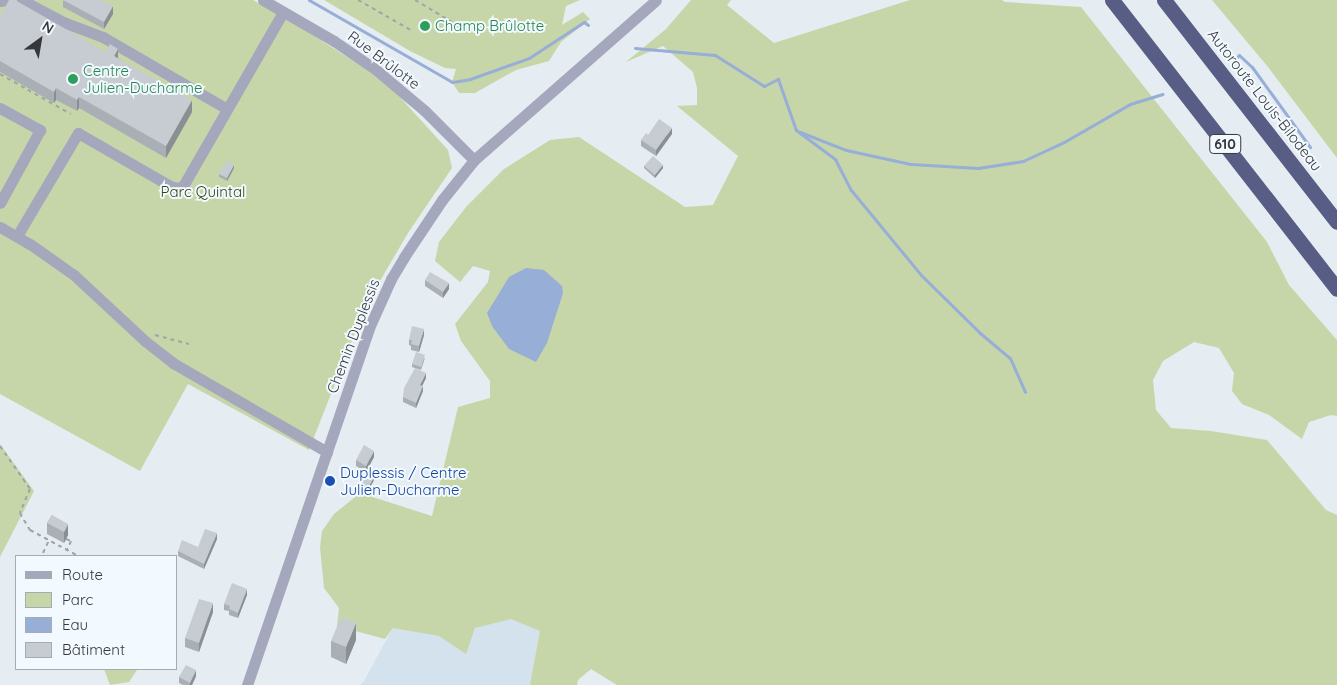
<!DOCTYPE html>
<meta charset="utf-8">
<style>
body{margin:0}
#map{position:relative;width:1337px;height:685px;overflow:hidden;background:#e5ecf2;font-family:Quicksand,sans-serif}
div>[style]{position:absolute}
[style*='--x']{left:calc(var(--x)*1px);top:calc(var(--y)*1px);width:calc(var(--w)*1px);rotate:calc(var(--a)*1deg)}
.built>*{inset:0;background:#d4e2ed}
.green>*{inset:0;background:#c7d6a8}
.water>*{inset:0;background:#97aed7}
.stream>*{height:3px;margin:-1.5px;padding:0 1.5px;transform-origin:1.5px;border-radius:1.5px;background:#97aed7}
.path>*{height:2px;margin-top:-1px;transform-origin:0;background:repeating-linear-gradient(90deg,#9fa4a9 0 4px,transparent 0 8px)}
.minor>*{height:11px;margin:-5.5px;padding:0 5.5px;transform-origin:5.5px;border-radius:5.5px;background:#a5a8bd}
.highway>*{height:15px;margin:-7.5px;padding:0 7.5px;transform-origin:7.5px;border-radius:7.5px;background:#585d85}
.wall>*{inset:0;background:#aaafb5}
.shaded-wall>*{inset:0;background:#8b8f93}
.building>*{inset:0;background:#c6ccd2}
.dots>*{width:14px;height:14px;translate:-50% -50%;box-sizing:border-box;border:2px solid #f2f9ff;border-radius:50%}
span{translate:-50% -50%;white-space:nowrap;text-align:center;line-height:1.15;-webkit-text-stroke:4px #f2f9ff;paint-order:stroke}
.shield-label span{padding:1px 4px;background:#f2f9ff;border:1px solid;border-radius:4px;-webkit-text-stroke-width:0}
.shield-label{font-size:14px;color:#36383b;font-weight:700}
.leisure-label{font-size:15px;color:#27864d}
.left{translate:0 -50%;text-align:left}
.street-label{font-size:15px;color:#36383b}
.park-label{font-size:15px;color:#36440f}
.transit-label{font-size:15px;color:#164399}
.legend{position:absolute;left:15px;top:555px;width:162px;height:115px;box-sizing:border-box;background:#f2f9ff;border:1px solid #a7acb1;margin:0;padding:6px 9px;list-style:none;font-size:15px;color:#36383b}
.legend li{display:flex;align-items:center;gap:10px;height:25px}
.legend b{width:25px;border:1px solid #a7acb1}
.north{position:absolute;left:15px;top:15px;width:50px;height:50px;-webkit-text-stroke:4px #f2f9ff;paint-order:stroke;rotate:32deg;font-size:14px;font-weight:700;line-height:20px;text-align:center;color:#36383b}
.north::after{content:'';display:block;margin:auto;width:18px;height:22px;background:#36383b;clip-path:polygon(50% 0,100% 100%,50% 72%,0 100%)}
</style>
<div id="map">
<div class="built">
<div style="clip-path:polygon(427px 565px,574px 623px,544px 685px,360px 685px,364px 681px)"></div>
</div>
<div class="green">
<div style="clip-path:polygon(0 0,253px 0,302px 28px,367px 70px,398px 95px,448px 150px,452px 168px,408px 233px,374px 291px,358px 325px,309px 450px,188px 384px,140px 471px,0 394px)"></div>
<div style="clip-path:polygon(324px 0,580px 0,566px 6px,562px 25px,583px 12px,590px 19px,561px 42px,549px 61px,516px 70px,475px 93px,459px 93px,452px 82px,456px 69px,445px 68px,410px 51px)"></div>
<div style="clip-path:polygon(691px 0,731px 0,727px 5px,774px 43px,910px 0,1002px 0,1005px 2px,1081px 7px,1267px 242px,1289px 285px,1337px 340px,1337px 416px,1331px 415px,1309px 422px,1302px 439px,1269px 415px,1242px 404px,1232px 391px,1234px 373px,1219px 348px,1194px 342px,1163px 361px,1153px 380px,1156px 410px,1171px 428px,1211px 431px,1267px 440px,1326px 510px,1337px 515px,1337px 685px,617px 685px,591px 669px,578px 680px,577px 685px,530px 685px,540px 631px,511px 619px,475px 628px,466px 654px,439px 636px,393px 628px,385px 639px,337px 626px,339px 608px,324px 588px,320px 547px,322px 531px,334px 514px,360px 493px,432px 516px,458px 407px,490px 398px,490px 381px,461px 341px,455px 324px,488px 282px,490px 271px,473px 266px,460px 282px,435px 261px,439px 242px,466px 207px,504px 169px,550px 140px,579px 137px,685px 207px,713px 205px,738px 156px,677px 106px,697px 105px,697px 88px,693px 72px,663px 46px,626px 62px,666px 29px)"></div>
<div style="clip-path:polygon(1212px 0,1337px 0,1337px 158px,1268px 67px)"></div>
<div style="clip-path:polygon(0 444px,34px 491px,0 557px)"></div>
<div style="clip-path:polygon(104px 669px,137px 669px,137px 670px,129px 682px,110px 685px)"></div>
</div>
<div class="water">
<div style="clip-path:polygon(526px 268px,544px 270px,562px 286px,563px 293px,547px 343px,536px 362px,509px 349px,492px 326px,487px 313px,509px 277px)"></div>
</div>
<div class="stream">
<div style="--x:309;--y:0;--w:165;--a:29.8"></div>
<div style="--x:452;--y:82;--w:18;--a:-9"></div>
<div style="--x:470;--y:79;--w:63;--a:-19.6"></div>
<div style="--x:529;--y:58;--w:66;--a:-33.2"></div>
<div style="--x:584;--y:22;--w:5;--a:37"></div>
<div style="--x:635;--y:48;--w:80;--a:5"></div>
<div style="--x:715;--y:55;--w:58;--a:32.3"></div>
<div style="--x:764;--y:86;--w:16;--a:-27"></div>
<div style="--x:778;--y:79;--w:54;--a:70.6"></div>
<div style="--x:796;--y:130;--w:49;--a:36.6"></div>
<div style="--x:835;--y:159;--w:35;--a:63"></div>
<div style="--x:851;--y:190;--w:110;--a:50.5"></div>
<div style="--x:921;--y:275;--w:83;--a:44.5"></div>
<div style="--x:980;--y:333;--w:39;--a:40"></div>
<div style="--x:1010;--y:358;--w:37;--a:66"></div>
<div style="--x:1234;--y:60;--w:7;--a:-45"></div>
<div style="--x:1239;--y:55;--w:18;--a:43"></div>
<div style="--x:1252;--y:67;--w:99;--a:54.1"></div>
<div style="--x:800;--y:132;--w:49;--a:21.4"></div>
<div style="--x:846;--y:150;--w:66;--a:12.2"></div>
<div style="--x:911;--y:164;--w:67;--a:3.4"></div>
<div style="--x:978;--y:168;--w:46;--a:-8.8"></div>
<div style="--x:1023;--y:161;--w:45;--a:-24.9"></div>
<div style="--x:1064;--y:142;--w:76;--a:-29.9"></div>
<div style="--x:1130;--y:104;--w:34;--a:-17"></div>
</div>
<div class="path">
<div style="--x:358;--y:0;--w:64;--a:29.7"></div>
<div style="--x:415;--y:0;--w:55;--a:30.8"></div>
<div style="--x:0;--y:74;--w:81;--a:29.4"></div>
<div style="--x:155;--y:335;--w:35;--a:15"></div>
<div style="--x:0;--y:446;--w:52;--a:55.1"></div>
<div style="--x:30;--y:489;--w:26;--a:113"></div>
<div style="--x:20;--y:513;--w:20;--a:60"></div>
<div style="--x:30;--y:530;--w:55;--a:28.4"></div>
<div style="--x:66;--y:539;--w:5;--a:22"></div>
<div style="--x:71;--y:541;--w:10;--a:114"></div>
<div style="--x:43;--y:553;--w:14;--a:-65"></div>
</div>
<div class="minor">
<div style="--x:22;--y:0;--w:47;--a:28.2"></div>
<div style="--x:63;--y:22;--w:43;--a:20.6"></div>
<div style="--x:103;--y:37;--w:143;--a:30.1"></div>
<div style="--x:263;--y:0;--w:82;--a:30"></div>
<div style="--x:334;--y:41;--w:50;--a:34.3"></div>
<div style="--x:375;--y:69;--w:65;--a:40"></div>
<div style="--x:425;--y:111;--w:69;--a:45"></div>
<div style="--x:0;--y:1;--w:6;--a:-9"></div>
<div style="--x:0;--y:108;--w:46;--a:28.8"></div>
<div style="--x:40;--y:130;--w:83;--a:118.7"></div>
<div style="--x:0;--y:227;--w:34;--a:30"></div>
<div style="--x:30;--y:244;--w:54;--a:35.2"></div>
<div style="--x:74;--y:275;--w:97;--a:42.9"></div>
<div style="--x:145;--y:341;--w:36;--a:38"></div>
<div style="--x:173;--y:363;--w:178;--a:30"></div>
<div style="--x:17;--y:236;--w:120;--a:-59.4"></div>
<div style="--x:78;--y:133;--w:106;--a:29.9"></div>
<div style="--x:170;--y:186;--w:8;--a:14"></div>
<div style="--x:178;--y:188;--w:5;--a:-22"></div>
<div style="--x:183;--y:186;--w:201;--a:-60.1"></div>
<div style="--x:247;--y:685;--w:377;--a:-71.1"></div>
<div style="--x:369;--y:328;--w:54;--a:-65.8"></div>
<div style="--x:391;--y:279;--w:26;--a:-59"></div>
<div style="--x:404;--y:257;--w:69;--a:-56.3"></div>
<div style="--x:442;--y:200;--w:51;--a:-51.3"></div>
<div style="--x:474;--y:160;--w:242;--a:-41.3"></div>
</div>
<div class="highway">
<div style="--x:1112;--y:0;--w:366;--a:52.1"></div>
<div style="--x:1164;--y:0;--w:281;--a:52.1"></div>
</div>
<div class="wall">
<div style="clip-path:polygon(63px 0,113px 14px,104px 29px,63px 7px)"></div>
<div style="clip-path:polygon(0 17px,118px 58px,192px 112px,166px 158px,79px 108px,77px 111px,56px 100px,54px 103px,0 72px)"></div>
<div style="clip-path:polygon(672px 134px,656px 156px,641px 146px,641px 140px)"></div>
<div style="clip-path:polygon(644px 166px,663px 168px,655px 178px,644px 168px)"></div>
<div style="clip-path:polygon(234px 168px,227px 181px,219px 177px,219px 174px)"></div>
<div style="clip-path:polygon(425px 280px,449px 289px,443px 298px,425px 286px)"></div>
<div style="clip-path:polygon(424px 335px,419px 352px,411px 350px,411px 346px,409px 345px,409px 340px)"></div>
<div style="clip-path:polygon(425px 358px,421px 370px,412px 367px,412px 364px)"></div>
<div style="clip-path:polygon(426px 378px,422px 386px,423px 391px,416px 408px,403px 402px,403px 397px)"></div>
<div style="clip-path:polygon(374px 457px,366px 472px,356px 466px,356px 460px)"></div>
<div style="clip-path:polygon(374px 480px,368px 491px,360px 487px,360px 485px)"></div>
<div style="clip-path:polygon(52px 515px,68px 535px,64px 543px,47px 534px,47px 523px)"></div>
<div style="clip-path:polygon(217px 539px,204px 569px,178px 556px,178px 551px,198px 547px)"></div>
<div style="clip-path:polygon(247px 595px,238px 618px,229px 615px,229px 611px,224px 610px,224px 604px)"></div>
<div style="clip-path:polygon(213px 612px,199px 652px,185px 647px,185px 638px)"></div>
<div style="clip-path:polygon(356px 640px,346px 664px,331px 657px,331px 641px)"></div>
<div style="clip-path:polygon(196px 676px,192px 685px,183px 685px,179px 683px,179px 677px)"></div>
</div>
<div class="shaded-wall">
<div style="clip-path:polygon(113px 6px,113px 14px,104px 29px,104px 22px)"></div>
<div style="clip-path:polygon(118px 49px,118px 60px,114px 56px)"></div>
<div style="clip-path:polygon(56px 88px,56px 100px,54px 103px,54px 92px)"></div>
<div style="clip-path:polygon(79px 97px,79px 108px,77px 111px,77px 100px)"></div>
<div style="clip-path:polygon(192px 100px,192px 112px,166px 158px,166px 146px)"></div>
<div style="clip-path:polygon(672px 128px,672px 134px,656px 156px,656px 150px)"></div>
<div style="clip-path:polygon(234px 165px,234px 168px,227px 181px,227px 178px)"></div>
<div style="clip-path:polygon(663px 165px,663px 168px,655px 178px,655px 175px)"></div>
<div style="clip-path:polygon(449px 283px,449px 289px,443px 298px,443px 292px)"></div>
<div style="clip-path:polygon(424px 329px,424px 335px,419px 352px,419px 346px)"></div>
<div style="clip-path:polygon(426px 373px,426px 378px,420px 390px,420px 385px)"></div>
<div style="clip-path:polygon(423px 386px,423px 391px,416px 408px,416px 403px)"></div>
<div style="clip-path:polygon(374px 451px,374px 457px,366px 472px,366px 466px)"></div>
<div style="clip-path:polygon(374px 477px,374px 480px,368px 491px,368px 488px)"></div>
<div style="clip-path:polygon(68px 524px,68px 535px,64px 543px,64px 532px)"></div>
<div style="clip-path:polygon(217px 533px,217px 539px,204px 569px,204px 564px)"></div>
<div style="clip-path:polygon(247px 589px,247px 595px,238px 618px,238px 613px)"></div>
<div style="clip-path:polygon(213px 603px,213px 612px,199px 652px,199px 643px)"></div>
<div style="clip-path:polygon(356px 623px,356px 640px,346px 664px,346px 647px)"></div>
<div style="clip-path:polygon(196px 670px,196px 676px,192px 685px,190px 685px,190px 683px)"></div>
</div>
<div class="building">
<div style="clip-path:polygon(9px 0,15px 0,106px 52px,110px 44px,118px 49px,114px 56px,192px 100px,166px 146px,79px 97px,77px 100px,56px 88px,54px 92px,0 61px,0 17px)"></div>
<div style="clip-path:polygon(63px 0,101px 0,113px 6px,104px 22px)"></div>
<div style="clip-path:polygon(659px 119px,672px 128px,656px 150px,641px 140px,646px 133px,648px 135px)"></div>
<div style="clip-path:polygon(653px 156px,663px 165px,655px 175px,644px 166px)"></div>
<div style="clip-path:polygon(227px 161px,234px 165px,227px 178px,219px 174px)"></div>
<div style="clip-path:polygon(430px 272px,449px 283px,443px 292px,425px 280px)"></div>
<div style="clip-path:polygon(412px 326px,424px 329px,419px 346px,411px 344px,412px 340px,409px 340px)"></div>
<div style="clip-path:polygon(416px 352px,425px 355px,421px 367px,412px 364px)"></div>
<div style="clip-path:polygon(415px 368px,426px 373px,420px 385px,423px 386px,416px 403px,403px 397px,404px 388px)"></div>
<div style="clip-path:polygon(364px 445px,374px 451px,366px 466px,356px 460px)"></div>
<div style="clip-path:polygon(366px 473px,374px 477px,368px 488px,360px 485px)"></div>
<div style="clip-path:polygon(52px 515px,68px 524px,64px 532px,47px 523px)"></div>
<div style="clip-path:polygon(205px 529px,217px 533px,204px 564px,178px 551px,182px 540px,198px 547px)"></div>
<div style="clip-path:polygon(232px 583px,247px 589px,238px 613px,229px 609px,230px 606px,224px 604px)"></div>
<div style="clip-path:polygon(199px 599px,213px 603px,199px 643px,185px 638px)"></div>
<div style="clip-path:polygon(341px 617px,356px 623px,346px 647px,331px 641px)"></div>
<div style="clip-path:polygon(186px 665px,196px 670px,190px 683px,179px 677px)"></div>
</div>
<div class="dots">
<div style="left:425px;top:26px;background:#2e9e5b"></div>
<div style="left:73px;top:79px;background:#2e9e5b"></div>
<div style="left:330px;top:481px;background:#1a4fb4"></div>
</div>
<div class="shield-label">
<span style="left:1225px;top:144px">610</span>
</div>
<div class="leisure-label">
<span class="left" style="left:435px;top:26px">Champ Brûlotte</span>
<span class="left" style="left:83px;top:79px">Centre<br>Julien-Ducharme</span>
</div>
<div class="street-label">
<span style="left:384px;top:60px;rotate:37deg">Rue Brûlotte</span>
<span style="left:1265px;top:100px;rotate:52deg">Autoroute Louis-Bilodeau</span>
<span style="left:353px;top:336px;rotate:-69deg">Chemin Duplessis</span>
</div>
<div class="park-label">
<span style="left:203px;top:192px">Parc Quintal</span>
</div>
<div class="transit-label">
<span class="left" style="left:340px;top:481px">Duplessis / Centre<br>Julien-Ducharme</span>
</div>
<ul class="legend">
<li><b style="height:6px;background:#a5a8bd"></b>Route</li>
<li><b style="height:14px;background:#c7d6a8"></b>Parc</li>
<li><b style="height:14px;background:#97aed7"></b>Eau</li>
<li><b style="height:14px;background:#c6ccd2"></b>Bâtiment</li>
</ul>
<div class="north">N</div>
</div>
